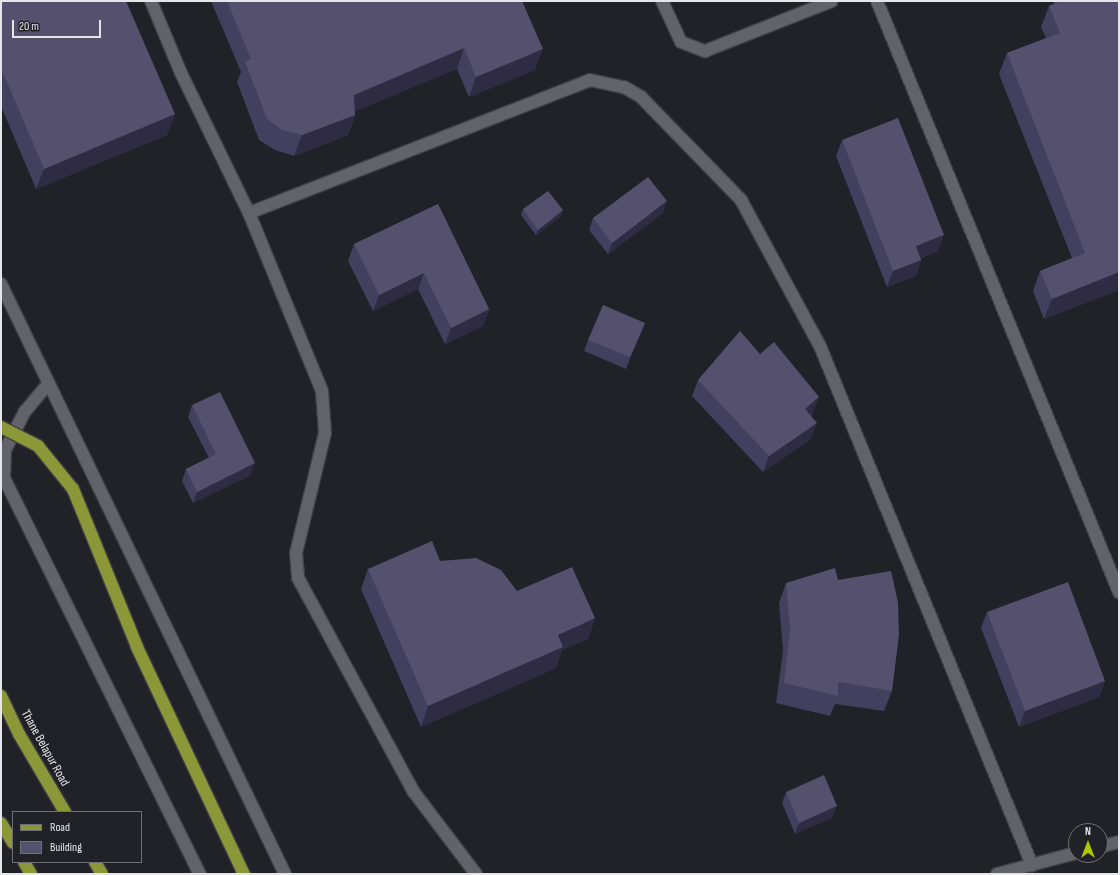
<!DOCTYPE html>
<style>
body{margin:0}
#map{position:relative;width:1120px;height:875px;overflow:hidden;background:#212128;font-family:"Sofia Sans Condensed",sans-serif}
div>[style]{position:absolute}
[style*='--x']{left:calc(var(--x)*1px);top:calc(var(--y)*1px);width:calc(var(--w)*1px);rotate:calc(var(--a)*1deg)}
.roads{filter:drop-shadow(1px 0 #3f3f45) drop-shadow(-1px 0 #3f3f45) drop-shadow(0 1px #3f3f45) drop-shadow(0 -1px #3f3f45)}
.lane>*{height:12px;margin:-6px;padding:0 6px;transform-origin:6px;border-radius:6px;background:#62626a}
.secondary>*{height:12px;margin:-6px;padding:0 6px;transform-origin:6px;border-radius:6px;background:#62626a}
.primary>*{height:12px;margin:-6px;padding:0 6px;transform-origin:6px;border-radius:6px;background:#8c9838}
.bridges{filter:drop-shadow(1px 0 #3f3f45) drop-shadow(-1px 0 #3f3f45) drop-shadow(0 1px #3f3f45) drop-shadow(0 -1px #3f3f45)}
.primary-bridge>*{height:12px;margin:-6px;padding:0 6px;transform-origin:6px;border-radius:6px;background:#8c9838}
.wall>*{inset:0;background:#423f5f}
.shaded-wall>*{inset:0;background:#2e2b43}
.building>*{inset:0;background:#54506e}
span{translate:-50% -50%;white-space:nowrap;text-align:center;line-height:1.15;-webkit-text-stroke:3px #212128;paint-order:stroke}
.street-label{font-size:13px;color:#e5e5ea}
.frame{position:absolute;inset:0;border:2px solid #e5e5ea;pointer-events:none}
.legend{position:absolute;left:12px;top:811px;width:130px;height:52px;box-sizing:border-box;background:#212128;border:1px solid #6f6f76;margin:0;padding:5px 7px;list-style:none;font-size:12px;color:#e5e5ea}
.legend li{display:flex;align-items:center;gap:8px;height:20px}
.legend b{width:20px;border:1px solid #6f6f76}
.north{position:absolute;left:1068px;top:823px;width:40px;height:40px;box-sizing:border-box;background:#212128;border:1px solid #6f6f76;border-radius:50%;rotate:0deg;font-size:11px;font-weight:700;line-height:16px;text-align:center;color:#e5e5ea}
.north::after{content:'';display:block;margin:auto;width:14px;height:18px;background:#b0c502;clip-path:polygon(50% 0,100% 100%,50% 72%,0 100%)}
.scale{position:absolute;left:12px;top:20px;width:89px;height:18px;box-sizing:border-box;border:2px solid #e5e5ea;border-top:0;padding-left:5px;font-size:12px;line-height:14px;white-space:nowrap;color:#e5e5ea;-webkit-text-stroke:3px #212128;paint-order:stroke}
</style>
<div id="map">
<div class="roads">
<div class="lane">
<div style="--x:151;--y:1;--w:78;--a:67.4"></div>
<div style="--x:181;--y:73;--w:156;--a:64.1"></div>
<div style="--x:249;--y:213;--w:192;--a:67.7"></div>
<div style="--x:322;--y:391;--w:42;--a:85.9"></div>
<div style="--x:325;--y:433;--w:123;--a:103.6"></div>
<div style="--x:296;--y:553;--w:25;--a:85"></div>
<div style="--x:298;--y:578;--w:242;--a:61.6"></div>
<div style="--x:413;--y:791;--w:104;--a:52.8"></div>
<div style="--x:662;--y:1;--w:45;--a:65.1"></div>
<div style="--x:681;--y:42;--w:26;--a:21"></div>
<div style="--x:705;--y:51;--w:136;--a:-21.5"></div>
<div style="--x:877;--y:1;--w:639;--a:67.73"></div>
<div style="--x:249;--y:213;--w:366;--a:-21.3"></div>
<div style="--x:590;--y:80;--w:35;--a:12"></div>
<div style="--x:624;--y:87;--w:20;--a:30"></div>
<div style="--x:641;--y:97;--w:144;--a:45.8"></div>
<div style="--x:741;--y:200;--w:166;--a:61.6"></div>
<div style="--x:820;--y:346;--w:561;--a:67.78"></div>
<div style="--x:1100;--y:847;--w:20;--a:-15"></div>
<div style="--x:997;--y:874;--w:82;--a:-14.9"></div>
</div>
<div class="secondary">
<div style="--x:1;--y:284;--w:655;--a:64.3"></div>
<div style="--x:48;--y:384;--w:35;--a:130"></div>
<div style="--x:25;--y:411;--w:44;--a:117.1"></div>
<div style="--x:5;--y:450;--w:28;--a:92"></div>
<div style="--x:4;--y:478;--w:442;--a:63.7"></div>
</div>
<div class="primary">
<div style="--x:1;--y:696;--w:42;--a:64.7"></div>
<div style="--x:19;--y:734;--w:91;--a:59.5"></div>
<div style="--x:1;--y:823;--w:23;--a:59"></div>
<div style="--x:24;--y:862;--w:14;--a:60"></div>
<div style="--x:95;--y:862;--w:14;--a:60"></div>
</div>
</div>
<div class="bridges">
<div class="primary-bridge">
<div style="--x:1;--y:427;--w:42;--a:27.2"></div>
<div style="--x:38;--y:446;--w:55;--a:50.9"></div>
<div style="--x:73;--y:489;--w:170;--a:67.9"></div>
<div style="--x:137;--y:647;--w:251;--a:64.8"></div>
</div>
</div>
<div class="wall">
<div style="clip-path:polygon(1px 1px,175px 114px,167px 135px,36px 189px,1px 106px)"></div>
<div style="clip-path:polygon(211px 1px,522px 1px,535px 70px,469px 97px,457px 69px,355px 111px,355px 115px,348px 135px,294px 156px,275px 150px,259px 140px,237px 82px,241px 72px)"></div>
<div style="clip-path:polygon(1053px 1px,1119px 1px,1119px 290px,1044px 319px,1033px 291px,1040px 271px,1072px 258px,999px 74px,1007px 53px,1046px 38px,1041px 27px,1049px 6px,1054px 4px)"></div>
<div style="clip-path:polygon(842px 140px,938px 251px,921px 258px,921px 260px,916px 276px,887px 287px,836px 156px)"></div>
<div style="clip-path:polygon(438px 204px,489px 309px,483px 326px,445px 344px,418px 289px,373px 311px,348px 261px,354px 244px)"></div>
<div style="clip-path:polygon(523px 209px,563px 210px,561px 216px,536px 235px,521px 215px)"></div>
<div style="clip-path:polygon(663px 213px,608px 254px,589px 230px,593px 218px)"></div>
<div style="clip-path:polygon(645px 323px,626px 369px,584px 351px,588px 340px)"></div>
<div style="clip-path:polygon(760px 354px,813px 413px,811px 416px,811px 439px,763px 472px,692px 396px,698px 380px)"></div>
<div style="clip-path:polygon(192px 405px,251px 475px,193px 503px,182px 481px,186px 469px,209px 458px,188px 417px)"></div>
<div style="clip-path:polygon(440px 561px,517px 591px,595px 618px,588px 639px,562px 650px,556px 668px,421px 727px,361px 589px,368px 569px)"></div>
<div style="clip-path:polygon(838px 580px,892px 691px,884px 711px,835px 704px,830px 716px,776px 703px,783px 651px,779px 603px,786px 583px)"></div>
<div style="clip-path:polygon(987px 612px,1105px 681px,1099px 697px,1019px 727px,981px 628px)"></div>
<div style="clip-path:polygon(786px 792px,833px 817px,795px 834px,782px 803px)"></div>
</div>
<div class="shaded-wall">
<div style="clip-path:polygon(464px 48px,457px 69px,346px 115px,354px 95px)"></div>
<div style="clip-path:polygon(543px 49px,535px 70px,469px 97px,476px 77px)"></div>
<div style="clip-path:polygon(175px 114px,167px 135px,36px 189px,44px 169px)"></div>
<div style="clip-path:polygon(355px 115px,348px 135px,294px 156px,302px 135px)"></div>
<div style="clip-path:polygon(667px 201px,663px 213px,608px 254px,612px 243px)"></div>
<div style="clip-path:polygon(563px 210px,561px 216px,536px 235px,538px 230px)"></div>
<div style="clip-path:polygon(944px 235px,938px 251px,910px 262px,916px 246px)"></div>
<div style="clip-path:polygon(921px 260px,916px 276px,887px 287px,893px 271px)"></div>
<div style="clip-path:polygon(1119px 272px,1119px 290px,1044px 319px,1052px 299px)"></div>
<div style="clip-path:polygon(424px 273px,418px 289px,373px 311px,379px 295px)"></div>
<div style="clip-path:polygon(489px 309px,483px 326px,445px 344px,451px 328px)"></div>
<div style="clip-path:polygon(645px 323px,641px 334px,626px 369px,630px 357px)"></div>
<div style="clip-path:polygon(819px 397px,813px 413px,799px 425px,805px 409px)"></div>
<div style="clip-path:polygon(817px 423px,811px 439px,763px 472px,769px 456px)"></div>
<div style="clip-path:polygon(255px 463px,251px 475px,193px 503px,197px 492px)"></div>
<div style="clip-path:polygon(595px 618px,588px 639px,562px 650px,556px 668px,421px 727px,428px 706px,558px 635px)"></div>
<div style="clip-path:polygon(1105px 681px,1099px 697px,1019px 727px,1025px 711px)"></div>
<div style="clip-path:polygon(837px 806px,833px 817px,795px 834px,799px 823px)"></div>
</div>
<div class="building">
<div style="clip-path:polygon(1px 1px,126px 1px,175px 114px,44px 169px,1px 68px)"></div>
<div style="clip-path:polygon(227px 1px,522px 1px,543px 49px,476px 77px,464px 48px,354px 95px,355px 115px,302px 135px,282px 130px,267px 119px,245px 62px,251px 59px)"></div>
<div style="clip-path:polygon(1061px 1px,1119px 1px,1119px 272px,1052px 299px,1040px 271px,1085px 253px,1007px 53px,1060px 33px,1049px 6px)"></div>
<div style="clip-path:polygon(898px 118px,944px 235px,916px 246px,921px 260px,893px 271px,842px 140px)"></div>
<div style="clip-path:polygon(648px 177px,667px 201px,612px 243px,593px 218px)"></div>
<div style="clip-path:polygon(548px 191px,563px 210px,538px 230px,523px 209px)"></div>
<div style="clip-path:polygon(438px 204px,489px 309px,451px 328px,424px 273px,379px 295px,354px 244px)"></div>
<div style="clip-path:polygon(603px 305px,645px 323px,630px 357px,588px 340px)"></div>
<div style="clip-path:polygon(740px 331px,760px 354px,774px 342px,819px 397px,805px 409px,817px 423px,769px 456px,698px 380px)"></div>
<div style="clip-path:polygon(220px 392px,255px 463px,197px 492px,186px 469px,216px 454px,192px 405px)"></div>
<div style="clip-path:polygon(432px 541px,440px 561px,476px 558px,501px 570px,517px 591px,572px 567px,595px 618px,558px 635px,563px 647px,428px 706px,368px 569px)"></div>
<div style="clip-path:polygon(835px 568px,838px 580px,891px 571px,898px 602px,899px 635px,892px 691px,838px 682px,838px 696px,784px 683px,790px 630px,786px 583px)"></div>
<div style="clip-path:polygon(1068px 582px,1105px 681px,1025px 711px,987px 612px)"></div>
<div style="clip-path:polygon(824px 775px,837px 806px,799px 823px,786px 792px)"></div>
</div>
<div class="street-label">
<span style="left:45px;top:748px;rotate:61deg">Thane Belapur Road</span>
</div>
<div class="frame"></div>
<ul class="legend">
<li><b style="height:5px;background:#8c9838"></b>Road</li>
<li><b style="height:11px;background:#54506e"></b>Building</li>
</ul>
<div class="north">N</div>
<div class="scale">20 m</div>
</div>
